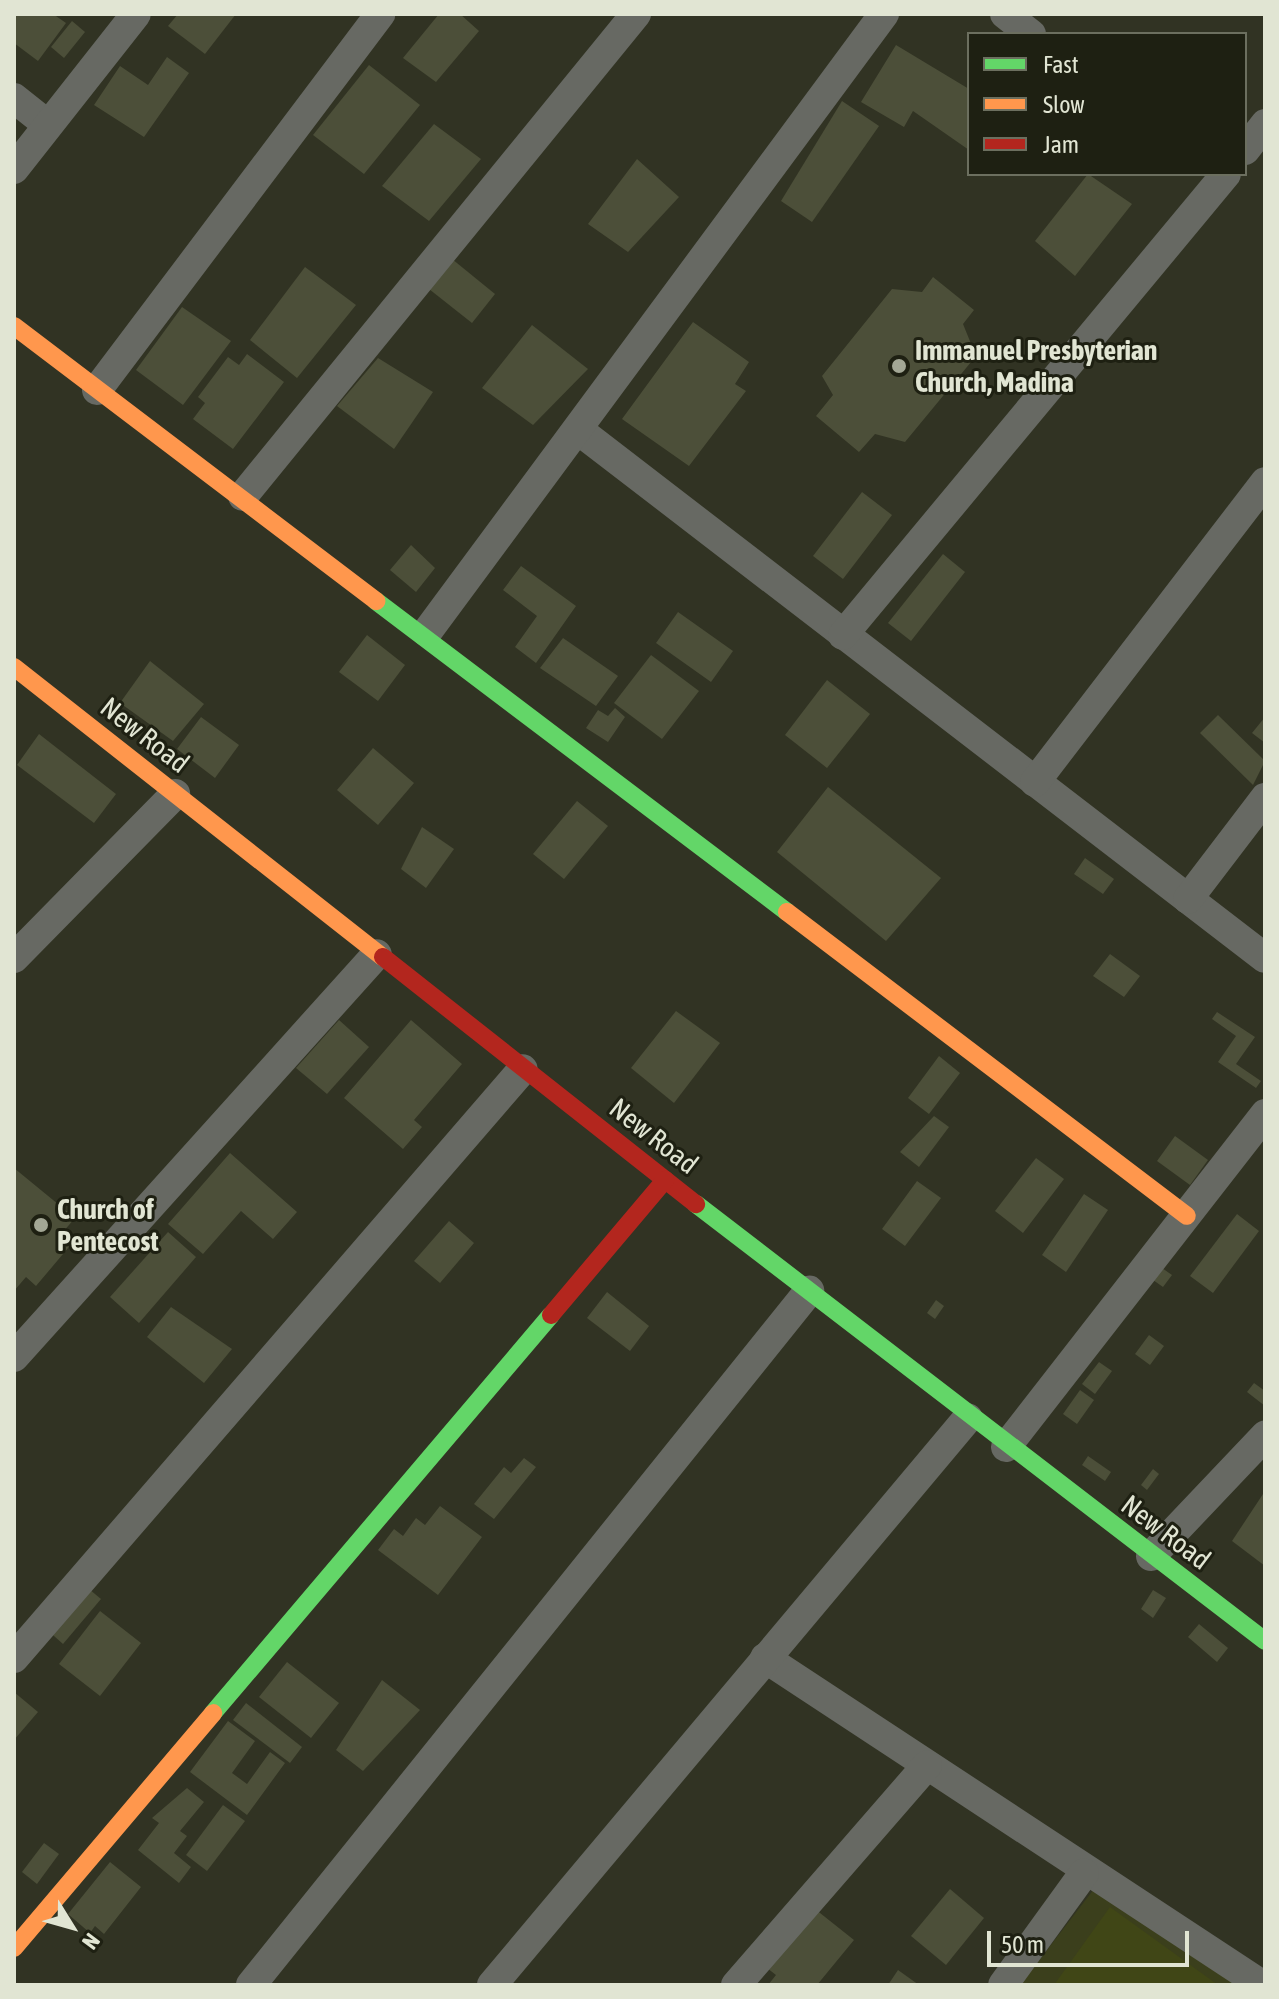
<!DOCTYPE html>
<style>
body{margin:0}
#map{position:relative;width:1279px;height:1999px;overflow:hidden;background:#313323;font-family:"Asap Condensed",sans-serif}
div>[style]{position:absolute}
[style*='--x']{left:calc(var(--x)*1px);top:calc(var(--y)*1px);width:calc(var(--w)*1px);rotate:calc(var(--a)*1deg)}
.built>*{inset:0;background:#3b3f1c}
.green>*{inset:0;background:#404616}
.building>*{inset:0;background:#4c4f39}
.street>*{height:30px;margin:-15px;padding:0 15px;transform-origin:15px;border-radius:15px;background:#676963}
.fast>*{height:18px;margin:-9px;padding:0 9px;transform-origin:9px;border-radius:9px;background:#63d668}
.slow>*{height:18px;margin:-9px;padding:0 9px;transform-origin:9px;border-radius:9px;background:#ff974d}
.jam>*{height:18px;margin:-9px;padding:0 9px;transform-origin:9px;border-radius:9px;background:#b3261e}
.dots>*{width:22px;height:22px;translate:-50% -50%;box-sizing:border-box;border:4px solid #1e2012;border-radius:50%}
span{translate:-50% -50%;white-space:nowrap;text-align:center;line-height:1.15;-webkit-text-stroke:6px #1e2012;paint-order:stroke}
.poi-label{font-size:28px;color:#e1e5d3;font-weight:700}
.left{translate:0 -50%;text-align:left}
.street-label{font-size:28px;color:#e1e5d3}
.frame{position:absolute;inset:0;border:16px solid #e1e5d3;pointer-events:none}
.legend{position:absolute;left:967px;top:32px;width:280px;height:144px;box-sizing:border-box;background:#1e2012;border:2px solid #6c6f5f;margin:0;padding:10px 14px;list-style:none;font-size:24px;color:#e1e5d3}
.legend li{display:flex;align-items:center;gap:16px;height:40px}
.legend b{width:40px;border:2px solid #6c6f5f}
.north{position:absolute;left:32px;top:1887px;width:80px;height:80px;-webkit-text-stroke:6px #1e2012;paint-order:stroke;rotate:127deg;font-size:22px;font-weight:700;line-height:32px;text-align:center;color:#e1e5d3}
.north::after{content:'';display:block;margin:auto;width:28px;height:36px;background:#e1e5d3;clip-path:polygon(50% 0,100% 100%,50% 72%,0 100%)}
.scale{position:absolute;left:987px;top:1931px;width:202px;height:36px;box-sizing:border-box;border:4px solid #e1e5d3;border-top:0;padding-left:10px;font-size:24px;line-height:28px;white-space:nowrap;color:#e1e5d3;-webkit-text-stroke:6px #1e2012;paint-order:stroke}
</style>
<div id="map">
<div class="built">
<div style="clip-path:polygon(1094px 1889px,1246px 1985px,1020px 1985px)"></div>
</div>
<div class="green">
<div style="clip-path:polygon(1110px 1907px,1218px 1985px,1054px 1985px)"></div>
</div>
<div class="building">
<div style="clip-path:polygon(14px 14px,53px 14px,66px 23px,38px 61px,14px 43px)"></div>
<div style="clip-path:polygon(178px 14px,236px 14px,205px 54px,168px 26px)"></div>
<div style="clip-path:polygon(439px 14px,460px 14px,479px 31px,436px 82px,403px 58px)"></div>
<div style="clip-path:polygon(72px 21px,85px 32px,64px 58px,51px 47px)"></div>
<div style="clip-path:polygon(896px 45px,969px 89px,969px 150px,913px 111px,904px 127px,861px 102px)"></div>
<div style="clip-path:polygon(167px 57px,189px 73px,144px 137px,94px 105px,120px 66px,148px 85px)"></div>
<div style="clip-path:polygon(369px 65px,420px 105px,364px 174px,313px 135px)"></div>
<div style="clip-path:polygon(842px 101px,879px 126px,812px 222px,781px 201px)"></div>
<div style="clip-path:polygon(434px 124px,481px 159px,429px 221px,382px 186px)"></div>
<div style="clip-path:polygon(637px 159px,679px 197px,628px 252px,588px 224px)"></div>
<div style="clip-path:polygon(1088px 174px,1132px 204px,1075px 276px,1035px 241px)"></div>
<div style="clip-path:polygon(452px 259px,495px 294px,472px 323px,429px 289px)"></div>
<div style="clip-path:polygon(305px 267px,356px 305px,297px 378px,250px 340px)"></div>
<div style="clip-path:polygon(933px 277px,974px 310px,963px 324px,976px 356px,905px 442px,875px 434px,859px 452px,816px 416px,833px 395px,822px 376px,892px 289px,922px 292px)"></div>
<div style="clip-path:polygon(182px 307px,231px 341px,183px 405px,136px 370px)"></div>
<div style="clip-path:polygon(693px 322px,749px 362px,735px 384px,746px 391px,689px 466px,622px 419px)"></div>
<div style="clip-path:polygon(532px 325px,588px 369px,533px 425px,482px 388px)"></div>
<div style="clip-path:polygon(247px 354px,284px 382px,233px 449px,193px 419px,205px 403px,198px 397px,228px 357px,239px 365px)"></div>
<div style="clip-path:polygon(378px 358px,433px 392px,394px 449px,337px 406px)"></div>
<div style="clip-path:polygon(862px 492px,892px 515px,843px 579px,813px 556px)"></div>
<div style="clip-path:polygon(411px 545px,435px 568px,416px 592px,390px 570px)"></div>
<div style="clip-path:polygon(943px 554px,965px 572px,911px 641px,888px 623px)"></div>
<div style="clip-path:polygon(521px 566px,576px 606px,536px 663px,515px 647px,537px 616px,503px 590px)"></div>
<div style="clip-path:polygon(678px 612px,733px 651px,711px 682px,656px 643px)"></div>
<div style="clip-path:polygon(367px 635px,405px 665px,378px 701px,339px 672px)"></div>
<div style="clip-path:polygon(563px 638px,618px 676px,596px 706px,540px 668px)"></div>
<div style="clip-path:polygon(651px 655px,699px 691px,662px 739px,614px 703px)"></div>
<div style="clip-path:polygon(150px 661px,204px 704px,173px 741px,120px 703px)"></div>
<div style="clip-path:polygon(827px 680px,870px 714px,827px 768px,785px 735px)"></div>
<div style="clip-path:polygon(615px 708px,625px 717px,608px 742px,586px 728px,598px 710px,608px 716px)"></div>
<div style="clip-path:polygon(1218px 715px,1265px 761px,1253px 785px,1200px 733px)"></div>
<div style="clip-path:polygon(201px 717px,239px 745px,215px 778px,177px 749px)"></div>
<div style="clip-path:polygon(1265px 717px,1265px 743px,1252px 733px)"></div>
<div style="clip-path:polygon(39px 734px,116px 794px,94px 823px,17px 765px)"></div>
<div style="clip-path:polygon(373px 748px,414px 783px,378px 825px,337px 790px)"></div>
<div style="clip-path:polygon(828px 787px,941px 878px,886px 941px,777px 852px)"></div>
<div style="clip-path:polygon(577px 801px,608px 826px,564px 879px,533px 854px)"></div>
<div style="clip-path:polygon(422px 827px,454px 849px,426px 888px,401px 869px)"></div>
<div style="clip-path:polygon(1085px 858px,1114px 879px,1103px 894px,1074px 874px)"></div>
<div style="clip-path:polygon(1110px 954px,1140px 976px,1124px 997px,1093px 976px)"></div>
<div style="clip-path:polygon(676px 1011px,720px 1043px,674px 1103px,631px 1068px)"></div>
<div style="clip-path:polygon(1217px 1012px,1255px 1037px,1236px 1064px,1261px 1081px,1256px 1088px,1218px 1062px,1236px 1036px,1212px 1019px)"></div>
<div style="clip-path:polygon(339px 1020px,369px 1047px,327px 1094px,296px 1068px)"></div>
<div style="clip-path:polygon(411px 1020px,462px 1064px,414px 1120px,422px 1127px,403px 1149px,344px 1098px)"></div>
<div style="clip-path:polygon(939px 1056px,960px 1073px,929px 1114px,908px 1098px)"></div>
<div style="clip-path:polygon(934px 1116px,949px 1127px,919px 1167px,900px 1152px)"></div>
<div style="clip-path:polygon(1175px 1136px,1208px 1160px,1190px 1185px,1157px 1161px)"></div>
<div style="clip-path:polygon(230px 1153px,297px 1212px,273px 1239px,241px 1211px,203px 1254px,168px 1224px)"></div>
<div style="clip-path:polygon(1036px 1158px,1064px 1179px,1023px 1233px,995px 1211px)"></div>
<div style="clip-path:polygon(14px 1168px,75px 1218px,63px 1232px,74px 1241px,36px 1286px,26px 1277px,14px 1291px)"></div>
<div style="clip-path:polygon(917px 1181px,941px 1198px,905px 1246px,882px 1229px)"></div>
<div style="clip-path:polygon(1084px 1194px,1108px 1210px,1066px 1272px,1042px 1255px)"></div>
<div style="clip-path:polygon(1237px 1214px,1259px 1231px,1213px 1293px,1190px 1276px)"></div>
<div style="clip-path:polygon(449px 1221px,474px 1243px,440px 1283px,414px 1261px)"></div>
<div style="clip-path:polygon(168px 1232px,196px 1257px,139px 1323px,110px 1297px)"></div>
<div style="clip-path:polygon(1162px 1268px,1172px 1275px,1163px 1287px,1153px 1280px)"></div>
<div style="clip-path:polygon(607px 1292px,649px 1326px,630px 1351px,587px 1318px)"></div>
<div style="clip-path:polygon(936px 1300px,944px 1306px,935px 1319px,927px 1313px)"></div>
<div style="clip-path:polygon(171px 1307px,232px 1349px,204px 1383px,147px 1337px)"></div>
<div style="clip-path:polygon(1149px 1335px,1164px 1346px,1150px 1365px,1135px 1354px)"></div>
<div style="clip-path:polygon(1099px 1362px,1112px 1371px,1095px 1394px,1082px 1384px)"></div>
<div style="clip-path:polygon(1254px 1383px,1265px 1391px,1265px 1406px,1247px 1392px)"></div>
<div style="clip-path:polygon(1080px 1390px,1094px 1400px,1077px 1424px,1063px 1414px)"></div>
<div style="clip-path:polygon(1088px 1456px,1111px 1472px,1105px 1481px,1082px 1465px)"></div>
<div style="clip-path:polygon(524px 1458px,536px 1467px,494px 1519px,474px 1504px,504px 1467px,511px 1473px)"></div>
<div style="clip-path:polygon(1153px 1469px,1159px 1474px,1147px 1490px,1141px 1485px)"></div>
<div style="clip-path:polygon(1265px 1491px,1265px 1566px,1232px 1541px)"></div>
<div style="clip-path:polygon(440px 1506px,482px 1537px,438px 1595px,378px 1550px,394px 1529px,403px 1536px,416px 1518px,425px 1525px)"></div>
<div style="clip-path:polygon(83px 1584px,101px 1599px,63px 1644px,45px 1628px)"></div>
<div style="clip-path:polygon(1153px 1590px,1166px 1598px,1153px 1618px,1141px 1609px)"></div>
<div style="clip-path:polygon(100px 1611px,141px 1643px,100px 1696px,59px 1664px)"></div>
<div style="clip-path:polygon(1199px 1624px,1228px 1648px,1217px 1662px,1188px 1637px)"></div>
<div style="clip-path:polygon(287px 1662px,339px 1703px,311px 1738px,259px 1697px)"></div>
<div style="clip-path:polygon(382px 1680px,420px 1710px,363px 1771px,336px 1750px)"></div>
<div style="clip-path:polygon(14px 1692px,38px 1712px,14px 1740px)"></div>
<div style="clip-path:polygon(246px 1703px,302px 1747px,290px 1763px,233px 1720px)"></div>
<div style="clip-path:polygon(228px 1721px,255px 1741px,232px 1773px,247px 1784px,270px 1752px,285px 1763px,247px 1815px,190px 1772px)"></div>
<div style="clip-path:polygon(187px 1788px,204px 1802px,180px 1831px,187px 1836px,174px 1853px,191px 1867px,179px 1883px,138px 1850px,159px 1823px,152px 1818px)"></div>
<div style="clip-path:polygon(223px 1805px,245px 1821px,207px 1871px,186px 1855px)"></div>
<div style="clip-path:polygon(44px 1843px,59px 1854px,37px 1884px,22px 1872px)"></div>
<div style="clip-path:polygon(110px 1862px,141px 1887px,104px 1934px,95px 1926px,90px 1933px,68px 1914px)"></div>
<div style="clip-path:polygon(950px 1889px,984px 1918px,946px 1965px,911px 1936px)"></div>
<div style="clip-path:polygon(815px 1909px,854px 1940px,817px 1985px,768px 1985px,776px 1975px,767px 1968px)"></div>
<div style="clip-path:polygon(898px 1970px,919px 1985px,888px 1985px)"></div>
</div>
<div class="street">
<div style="--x:1005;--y:14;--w:33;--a:38"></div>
<div style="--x:14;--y:98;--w:43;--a:38.5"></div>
<div style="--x:1245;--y:150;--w:33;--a:-52"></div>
<div style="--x:14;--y:169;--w:197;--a:-51.8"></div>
<div style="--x:97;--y:390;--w:471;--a:-53"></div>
<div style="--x:581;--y:432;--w:863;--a:37.56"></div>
<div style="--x:243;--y:496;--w:622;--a:-50.81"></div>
<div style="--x:427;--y:632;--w:769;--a:-53.52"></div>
<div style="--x:843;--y:635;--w:599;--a:-50.28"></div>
<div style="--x:1035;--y:782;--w:378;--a:-52.5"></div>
<div style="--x:1188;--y:899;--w:127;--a:-52.7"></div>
<div style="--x:14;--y:958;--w:230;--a:-45.5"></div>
<div style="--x:14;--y:1357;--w:542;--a:-47.99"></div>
<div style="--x:1006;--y:1447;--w:422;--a:-52.1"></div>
<div style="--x:1151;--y:1556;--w:166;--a:-46.5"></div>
<div style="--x:14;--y:1658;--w:778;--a:-49.17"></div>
<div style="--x:765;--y:1658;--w:595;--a:33.34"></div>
<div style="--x:251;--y:1985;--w:891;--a:-51.2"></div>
<div style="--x:492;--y:1985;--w:740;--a:-49.99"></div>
<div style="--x:736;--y:1985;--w:291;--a:-49"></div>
<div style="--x:1003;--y:1985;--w:138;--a:-54.1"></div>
</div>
<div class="fast">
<div style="--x:376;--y:601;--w:515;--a:37.11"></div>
<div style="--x:696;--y:1204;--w:717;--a:37.52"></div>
<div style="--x:213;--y:1713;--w:522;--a:-49.66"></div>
</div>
<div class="slow">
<div style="--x:14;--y:326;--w:455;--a:37.2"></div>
<div style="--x:14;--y:667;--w:469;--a:38.2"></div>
<div style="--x:787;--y:912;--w:502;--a:37.23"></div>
<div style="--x:14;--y:1948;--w:308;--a:-49.7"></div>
</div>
<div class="jam">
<div style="--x:383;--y:957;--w:399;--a:38.3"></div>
<div style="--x:551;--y:1315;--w:177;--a:-49.8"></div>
</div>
<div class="dots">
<div style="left:899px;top:366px;background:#a3a795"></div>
<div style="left:41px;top:1225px;background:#a3a795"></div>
</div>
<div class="poi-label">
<span class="left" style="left:915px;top:366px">Immanuel Presbyterian<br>Church, Madina</span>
<span class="left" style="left:57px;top:1225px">Church of<br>Pentecost</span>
</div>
<div class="street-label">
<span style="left:145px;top:735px;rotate:38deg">New Road</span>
<span style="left:654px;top:1136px;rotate:38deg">New Road</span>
<span style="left:1166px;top:1532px;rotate:37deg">New Road</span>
</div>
<div class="frame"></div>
<ul class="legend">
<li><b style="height:10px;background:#63d668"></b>Fast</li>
<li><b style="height:10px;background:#ff974d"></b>Slow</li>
<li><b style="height:10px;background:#b3261e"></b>Jam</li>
</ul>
<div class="north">N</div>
<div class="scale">50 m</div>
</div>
